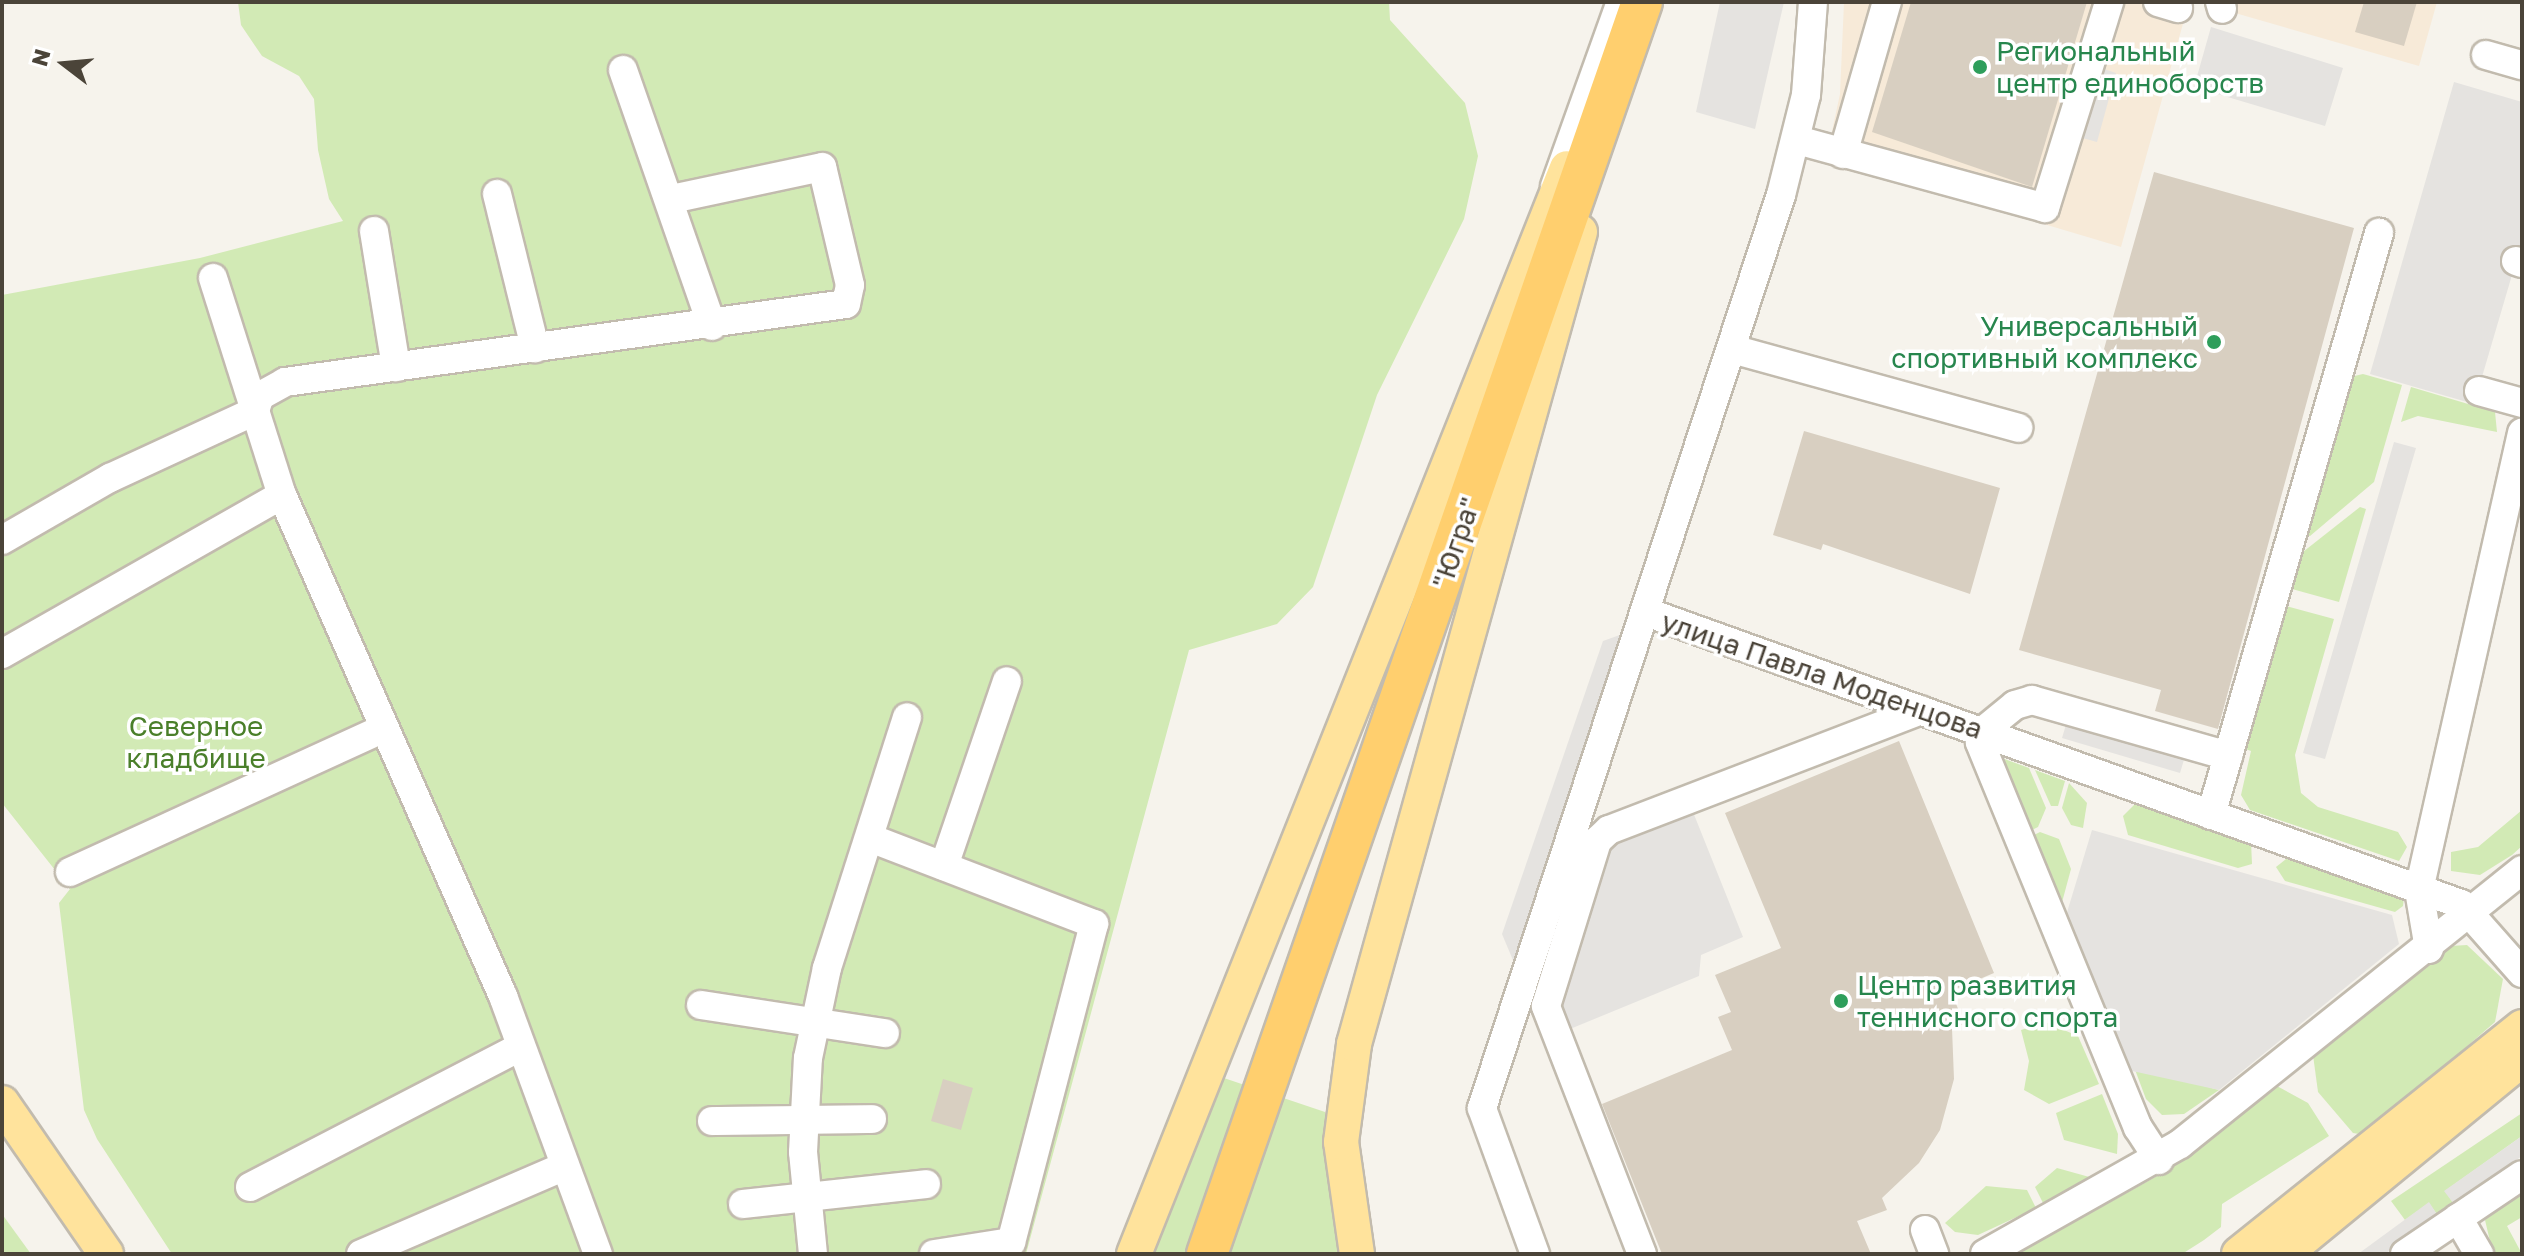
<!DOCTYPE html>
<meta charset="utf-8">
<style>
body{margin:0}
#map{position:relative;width:2524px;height:1256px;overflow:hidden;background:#f6f3ec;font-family:"Golos Text",sans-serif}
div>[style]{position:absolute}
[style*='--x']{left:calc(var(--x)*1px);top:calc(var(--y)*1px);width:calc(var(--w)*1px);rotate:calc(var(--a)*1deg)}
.commercial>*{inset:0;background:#f7ead8}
.green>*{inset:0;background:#d2eab5}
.parking>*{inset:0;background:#e5e3e0}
.building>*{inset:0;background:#d8cfc1}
.roads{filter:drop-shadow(2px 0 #c2bbae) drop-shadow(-2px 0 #c2bbae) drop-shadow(0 2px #c2bbae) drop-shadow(0 -2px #c2bbae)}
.minor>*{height:28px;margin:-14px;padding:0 14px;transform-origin:14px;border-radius:14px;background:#fff}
.major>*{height:34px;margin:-17px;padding:0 17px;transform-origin:17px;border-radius:17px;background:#ffe39c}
.highway>*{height:40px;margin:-20px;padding:0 20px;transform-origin:20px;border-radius:20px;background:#ffcf6e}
.dots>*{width:22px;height:22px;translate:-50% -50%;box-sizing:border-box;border:4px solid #fff;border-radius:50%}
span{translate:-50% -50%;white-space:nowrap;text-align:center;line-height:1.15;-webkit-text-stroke:7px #fff;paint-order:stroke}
.leisure-label{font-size:28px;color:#27864d}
.left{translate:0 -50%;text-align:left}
.right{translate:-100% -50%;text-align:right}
.street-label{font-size:28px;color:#4b4439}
.park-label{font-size:28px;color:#4a7f2a}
.frame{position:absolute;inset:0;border:4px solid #4b4439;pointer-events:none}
.north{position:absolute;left:24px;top:24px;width:80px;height:80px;-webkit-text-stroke:6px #fff;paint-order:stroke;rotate:286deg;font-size:22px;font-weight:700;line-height:32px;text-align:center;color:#4b4439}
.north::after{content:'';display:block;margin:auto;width:28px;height:36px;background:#4b4439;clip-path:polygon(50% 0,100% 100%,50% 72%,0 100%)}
</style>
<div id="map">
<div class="commercial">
<div style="clip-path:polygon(1844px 2px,2189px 2px,2121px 247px,1826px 159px,1840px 94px)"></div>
<div style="clip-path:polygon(2197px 2px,2437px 2px,2419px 66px)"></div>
</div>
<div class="green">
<div style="clip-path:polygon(238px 2px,1389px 2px,1390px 20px,1465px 103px,1478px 156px,1464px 219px,1377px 395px,1313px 587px,1277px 624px,1189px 650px,1026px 1254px,172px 1254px,97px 1139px,84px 1110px,59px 903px,70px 889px,2px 803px,2px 295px,200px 258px,343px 221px,329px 199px,318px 150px,314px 99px,299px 76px,262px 56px,241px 25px)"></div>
<div style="clip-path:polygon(2363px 374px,2402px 385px,2374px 482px,2310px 536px,2302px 534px,2350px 377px)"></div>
<div style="clip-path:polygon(2411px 387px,2495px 412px,2497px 432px,2418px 416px,2401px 422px)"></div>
<div style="clip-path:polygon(2360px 507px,2366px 509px,2339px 602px,2292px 589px,2294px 559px)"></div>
<div style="clip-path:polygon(2286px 606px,2334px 619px,2295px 755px,2301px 793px,2318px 807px,2398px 832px,2407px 847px,2399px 861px,2250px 810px,2241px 795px,2251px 751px,2240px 747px)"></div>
<div style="clip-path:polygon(1999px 757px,2029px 768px,2046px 808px,2038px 827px,2030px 831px)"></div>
<div style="clip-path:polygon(2035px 770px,2065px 781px,2058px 806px,2051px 806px)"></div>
<div style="clip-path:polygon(2069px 783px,2087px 803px,2083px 828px,2071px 825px,2062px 808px)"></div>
<div style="clip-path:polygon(2138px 801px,2251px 842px,2252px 864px,2238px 868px,2128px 835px,2123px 816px)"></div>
<div style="clip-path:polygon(2522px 810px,2522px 846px,2512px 855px,2480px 875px,2451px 871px,2451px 852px,2478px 847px)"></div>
<div style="clip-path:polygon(2040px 832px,2059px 839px,2071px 869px,2061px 906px,2032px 836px)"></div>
<div style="clip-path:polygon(2290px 856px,2404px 897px,2403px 906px,2395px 912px,2285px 881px,2276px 867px)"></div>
<div style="clip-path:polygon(2467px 945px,2503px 979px,2495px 1022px,2365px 1135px,2353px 1133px,2318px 1092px,2313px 1055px,2450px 946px)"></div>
<div style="clip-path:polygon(2045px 1022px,2078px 1036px,2099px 1084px,2049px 1104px,2024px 1090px,2029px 1061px,2021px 1030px)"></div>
<div style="clip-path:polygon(2134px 1067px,2219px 1090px,2184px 1114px,2162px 1115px,2146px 1099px)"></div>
<div style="clip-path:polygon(1218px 1076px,1325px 1112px,1326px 1169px,1341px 1254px,1147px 1254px)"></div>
<div style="clip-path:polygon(2275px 1085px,2308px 1103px,2329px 1136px,2222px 1204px,2221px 1227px,2204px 1240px,2182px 1254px,2016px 1254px,2159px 1175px)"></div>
<div style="clip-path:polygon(2102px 1094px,2118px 1134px,2117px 1154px,2064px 1140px,2056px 1113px)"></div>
<div style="clip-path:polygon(2522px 1113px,2522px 1136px,2445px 1191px,2454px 1204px,2438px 1216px,2429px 1203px,2405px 1220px,2391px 1201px)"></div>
<div style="clip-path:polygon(2057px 1168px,2093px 1178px,2043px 1203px,2035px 1187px)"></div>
<div style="clip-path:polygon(1986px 1186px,2027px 1190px,2036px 1208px,1978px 1235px,1955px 1232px,1945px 1223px)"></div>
<div style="clip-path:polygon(2522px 1191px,2522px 1217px,2507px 1226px,2522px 1254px,2493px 1254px,2485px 1220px)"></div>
<div style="clip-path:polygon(2px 1214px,31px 1254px,2px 1254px)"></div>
</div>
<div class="parking">
<div style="clip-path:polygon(1720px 2px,1784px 2px,1755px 129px,1696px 112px)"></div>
<div style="clip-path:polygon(2211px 27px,2343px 68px,2325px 126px,2194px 87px)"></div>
<div style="clip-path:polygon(2095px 66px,2116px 73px,2097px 142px,2075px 136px)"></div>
<div style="clip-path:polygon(2454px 82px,2522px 102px,2522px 241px,2474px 404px,2370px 374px)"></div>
<div style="clip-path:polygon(2394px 442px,2416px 448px,2325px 759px,2303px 753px)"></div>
<div style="clip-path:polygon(1631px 631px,1515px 965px,1502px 934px,1603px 641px)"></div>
<div style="clip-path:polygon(2068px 718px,2186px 753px,2180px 773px,2062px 738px)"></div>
<div style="clip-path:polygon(1691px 807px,1743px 937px,1701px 955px,1699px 976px,1570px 1029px,1560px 1001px,1609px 840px)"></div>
<div style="clip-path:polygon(2092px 830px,2392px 915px,2399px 944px,2219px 1090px,2123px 1069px,2065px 919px)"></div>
<div style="clip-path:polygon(2522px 1136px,2522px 1156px,2454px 1204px,2444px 1191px)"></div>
<div style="clip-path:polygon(2429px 1202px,2438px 1216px,2385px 1254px,2358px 1254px)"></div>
</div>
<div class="building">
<div style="clip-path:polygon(1911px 2px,2087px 2px,2032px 187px,1872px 132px)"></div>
<div style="clip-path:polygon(2364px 2px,2417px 2px,2404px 46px,2355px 32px)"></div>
<div style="clip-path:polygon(2154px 172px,2354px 228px,2218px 729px,2155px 711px,2161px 690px,2019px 650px)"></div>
<div style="clip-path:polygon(1804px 431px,2000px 488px,1970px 594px,1823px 544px,1821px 550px,1773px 535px)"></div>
<div style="clip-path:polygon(1899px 741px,1994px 973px,1951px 991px,1964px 1024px,1952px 1028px,1954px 1079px,1940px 1130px,1919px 1163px,1882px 1198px,1887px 1210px,1857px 1221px,1871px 1254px,1662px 1254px,1602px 1104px,1732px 1050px,1718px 1017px,1731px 1012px,1715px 975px,1781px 948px,1725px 813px)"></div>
<div style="clip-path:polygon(943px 1079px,973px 1088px,961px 1130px,931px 1121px)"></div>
</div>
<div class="roads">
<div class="minor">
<div style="--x:2158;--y:2;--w:21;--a:17"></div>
<div style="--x:2220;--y:2;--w:7;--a:74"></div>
<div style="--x:2486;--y:55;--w:37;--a:16"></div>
<div style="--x:623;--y:70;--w:271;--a:70.8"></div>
<div style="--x:1797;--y:140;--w:257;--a:15.3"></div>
<div style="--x:2045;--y:208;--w:216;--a:-72.7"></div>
<div style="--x:1843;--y:154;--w:158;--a:-73.9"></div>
<div style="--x:1555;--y:186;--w:195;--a:-70.3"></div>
<div style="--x:497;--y:194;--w:159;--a:76.1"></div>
<div style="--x:374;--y:231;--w:138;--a:80.8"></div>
<div style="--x:2516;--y:261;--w:6;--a:18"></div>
<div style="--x:213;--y:278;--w:228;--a:72.4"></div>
<div style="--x:282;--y:495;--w:548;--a:66.2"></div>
<div style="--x:503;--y:996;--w:275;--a:69.8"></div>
<div style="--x:1732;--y:349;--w:297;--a:15.4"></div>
<div style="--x:2479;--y:391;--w:45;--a:15.6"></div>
<div style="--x:2;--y:540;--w:125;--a:-29.9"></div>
<div style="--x:110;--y:478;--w:160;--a:-24.8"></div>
<div style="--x:255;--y:411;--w:16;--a:-72"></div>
<div style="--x:260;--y:396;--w:29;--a:-29"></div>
<div style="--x:285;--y:382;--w:566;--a:-7.92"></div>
<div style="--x:846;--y:304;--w:19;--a:-78"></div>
<div style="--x:850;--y:285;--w:121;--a:-103.3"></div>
<div style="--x:822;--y:167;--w:153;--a:168"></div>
<div style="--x:1649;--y:613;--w:863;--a:19.72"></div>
<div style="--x:2461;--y:904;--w:92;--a:48.5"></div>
<div style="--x:2;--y:654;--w:322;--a:-29.6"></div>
<div style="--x:2211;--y:815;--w:606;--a:-73.9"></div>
<div style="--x:870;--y:838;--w:240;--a:21"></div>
<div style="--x:1094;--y:924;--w:329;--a:104.6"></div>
<div style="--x:1011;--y:1242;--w:78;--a:171.1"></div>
<div style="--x:944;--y:866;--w:195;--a:-71.2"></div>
<div style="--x:70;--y:872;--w:343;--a:-24.6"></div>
<div style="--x:2429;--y:949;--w:60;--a:-99.6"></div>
<div style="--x:2419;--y:890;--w:469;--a:-77.3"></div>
<div style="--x:701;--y:1005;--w:186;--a:8.7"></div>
<div style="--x:712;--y:1121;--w:160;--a:-0.7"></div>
<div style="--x:2159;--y:1160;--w:38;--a:-123"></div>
<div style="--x:2138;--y:1128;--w:417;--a:-112.3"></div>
<div style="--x:1980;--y:742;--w:11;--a:-75"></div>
<div style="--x:1983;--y:731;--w:41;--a:-39.1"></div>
<div style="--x:2015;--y:705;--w:18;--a:-16"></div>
<div style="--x:2032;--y:700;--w:204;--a:15.9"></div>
<div style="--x:250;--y:1187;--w:304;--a:-27.4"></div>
<div style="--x:743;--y:1204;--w:184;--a:-6.2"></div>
<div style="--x:2458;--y:1218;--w:42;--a:59.7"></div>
<div style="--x:1925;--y:1230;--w:26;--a:69"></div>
<div style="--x:361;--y:1254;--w:220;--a:-23.3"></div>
<div style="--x:813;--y:1254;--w:102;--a:-95.6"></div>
<div style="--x:803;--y:1152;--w:94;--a:-87"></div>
<div style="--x:808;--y:1058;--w:92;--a:-78.1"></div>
<div style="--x:827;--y:968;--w:263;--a:-72.3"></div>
<div style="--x:1535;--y:1254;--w:155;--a:-110"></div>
<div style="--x:1482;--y:1108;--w:961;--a:-71.87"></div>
<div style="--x:1781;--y:195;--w:103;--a:-76"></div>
<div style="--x:1806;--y:95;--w:93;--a:-85.7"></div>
<div style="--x:1642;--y:1254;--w:266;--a:-111.2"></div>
<div style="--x:1546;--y:1006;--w:173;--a:-72.8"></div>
<div style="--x:1597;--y:841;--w:16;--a:-43"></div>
<div style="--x:1609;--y:830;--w:334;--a:-21"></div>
<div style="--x:1985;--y:1254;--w:224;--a:-29.4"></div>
<div style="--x:2180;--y:1144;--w:438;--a:-38.7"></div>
<div style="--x:2405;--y:1254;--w:141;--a:-34"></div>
</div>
<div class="major">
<div style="--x:2;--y:1103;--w:183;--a:55.4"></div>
<div style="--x:1134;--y:1254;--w:1169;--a:-68.26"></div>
<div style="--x:1357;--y:1254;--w:113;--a:-98.1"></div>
<div style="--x:1341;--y:1142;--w:99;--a:-82.4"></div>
<div style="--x:1354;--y:1044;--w:843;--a:-74.45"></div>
<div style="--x:2239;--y:1254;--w:363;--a:-38.7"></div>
<div style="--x:2284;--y:1254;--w:308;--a:-39.3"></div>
</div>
<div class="highway">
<div style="--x:1207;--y:1254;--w:1325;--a:-70.84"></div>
</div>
</div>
<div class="dots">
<div style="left:1980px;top:67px;background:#2e9e5b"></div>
<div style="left:2214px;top:342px;background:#2e9e5b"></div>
<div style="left:1841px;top:1001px;background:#2e9e5b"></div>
</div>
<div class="leisure-label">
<span class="left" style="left:1996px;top:67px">Региональный<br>центр единоборств</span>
<span class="right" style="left:2198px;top:342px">Универсальный<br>спортивный комплекс</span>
<span class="left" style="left:1857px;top:1001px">Центр развития<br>теннисного спорта</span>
</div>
<div class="street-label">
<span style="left:1456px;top:543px;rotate:-71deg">"Югра"</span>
<span style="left:1822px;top:675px;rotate:19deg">улица Павла Моденцова</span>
</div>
<div class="park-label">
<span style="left:196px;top:742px">Северное<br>кладбище</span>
</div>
<div class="frame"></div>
<div class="north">N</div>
</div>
